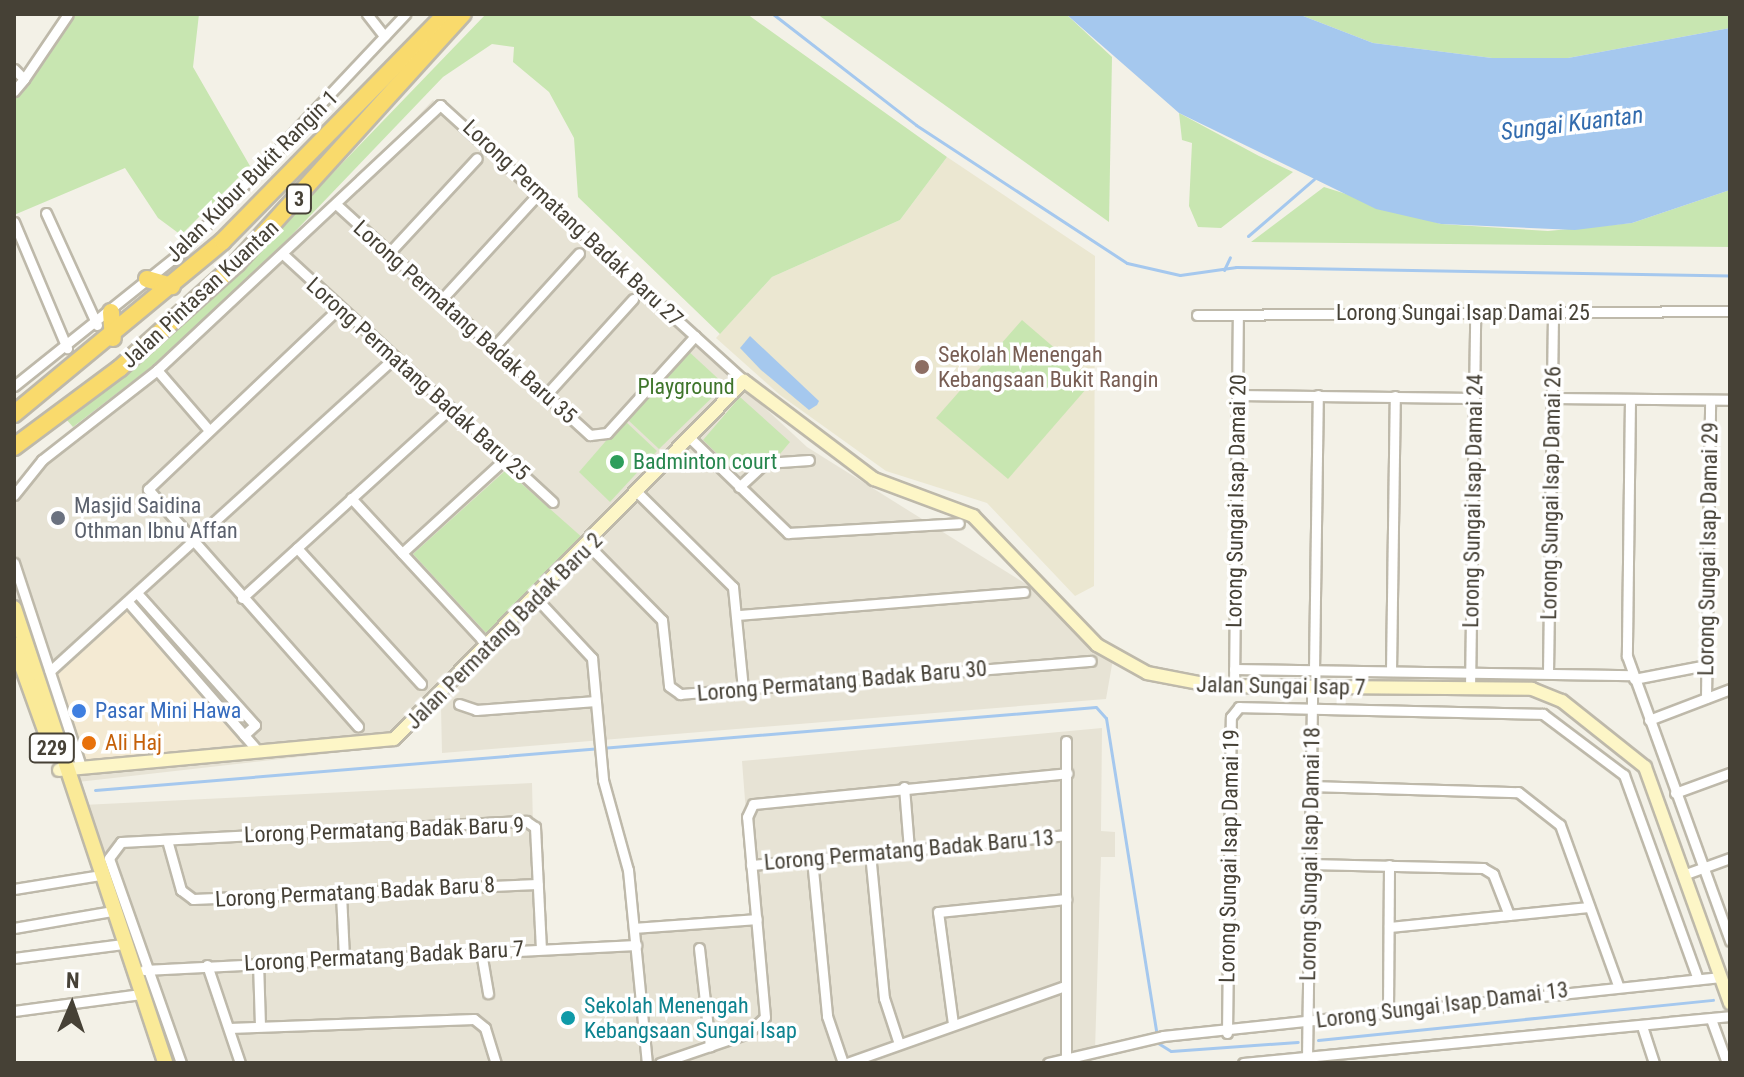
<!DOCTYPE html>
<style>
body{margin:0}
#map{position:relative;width:1744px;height:1077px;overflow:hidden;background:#f3f1e7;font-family:"Roboto Condensed",sans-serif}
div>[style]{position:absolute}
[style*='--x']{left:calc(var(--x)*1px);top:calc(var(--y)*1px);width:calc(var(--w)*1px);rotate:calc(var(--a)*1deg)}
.residential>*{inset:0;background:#e7e3d5}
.commercial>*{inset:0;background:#f4ead3}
.education>*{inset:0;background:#ebe7d1}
.green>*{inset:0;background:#c8e6b1}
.water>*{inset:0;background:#a5c8ee}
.stream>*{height:3px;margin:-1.5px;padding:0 1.5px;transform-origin:1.5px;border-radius:1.5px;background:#a5c8ee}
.roads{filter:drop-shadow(2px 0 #beb9aa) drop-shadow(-2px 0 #beb9aa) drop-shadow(0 2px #beb9aa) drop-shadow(0 -2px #beb9aa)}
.street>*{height:9px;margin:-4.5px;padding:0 4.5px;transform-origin:4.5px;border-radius:4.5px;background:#fff}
.secondary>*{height:12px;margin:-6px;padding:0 6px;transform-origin:6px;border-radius:6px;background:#fdf6c7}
.primary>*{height:14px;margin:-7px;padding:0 7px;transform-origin:7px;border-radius:7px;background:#faea98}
.highway>*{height:16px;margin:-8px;padding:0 8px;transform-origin:8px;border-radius:8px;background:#f9da6c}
.dots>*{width:22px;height:22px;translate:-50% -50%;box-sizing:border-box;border:4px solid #fff;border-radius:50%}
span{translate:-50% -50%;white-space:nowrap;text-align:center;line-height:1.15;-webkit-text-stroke:7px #fff;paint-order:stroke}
.shield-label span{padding:2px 6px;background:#fff;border:2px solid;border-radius:6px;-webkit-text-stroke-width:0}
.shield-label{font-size:20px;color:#464136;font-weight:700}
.street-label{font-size:22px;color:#464136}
.education-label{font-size:22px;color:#785e54}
.left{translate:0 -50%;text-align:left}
.park-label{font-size:22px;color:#3f752b}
.leisure-label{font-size:22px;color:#27864d}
.worship-label{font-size:22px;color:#5b616d}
.shop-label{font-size:22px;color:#366cbe}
.food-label{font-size:22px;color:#c56008}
.culture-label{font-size:22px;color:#0d838f}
.water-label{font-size:24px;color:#336cae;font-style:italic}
.frame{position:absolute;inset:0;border:16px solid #464136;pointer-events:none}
.north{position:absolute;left:32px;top:965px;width:80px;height:80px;-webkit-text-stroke:6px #fff;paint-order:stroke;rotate:2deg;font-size:22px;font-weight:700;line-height:32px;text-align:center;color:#464136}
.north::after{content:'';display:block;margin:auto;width:28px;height:36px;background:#464136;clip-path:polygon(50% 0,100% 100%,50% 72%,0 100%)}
</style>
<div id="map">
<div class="residential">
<div style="clip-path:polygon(433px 100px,807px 447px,1045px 596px,1113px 659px,1106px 699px,442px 753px,441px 707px,401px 742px,378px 748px,69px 783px,14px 599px,14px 489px,33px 463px,152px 380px,277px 266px)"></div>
<div style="clip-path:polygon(1102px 728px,1101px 831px,1115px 832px,1115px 857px,1101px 857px,1095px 1050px,1054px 1063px,161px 1063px,83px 805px,532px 783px,536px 953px,631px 953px,630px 925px,754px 917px,742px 761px)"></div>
</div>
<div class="commercial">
<div style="clip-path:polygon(124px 608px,242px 744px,83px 761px,55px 672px)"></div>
</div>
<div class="education">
<div style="clip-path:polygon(947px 157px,1095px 256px,1094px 586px,1075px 596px,987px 503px,886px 471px,780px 395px,716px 338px,772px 277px,900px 220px)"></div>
</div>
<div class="green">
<div style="clip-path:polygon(71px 14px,199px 14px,193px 67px,250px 166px,181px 235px,158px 218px,125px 168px,14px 215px,14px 95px)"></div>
<div style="clip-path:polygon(486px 14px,747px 14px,947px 157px,900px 220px,772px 277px,720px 334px,578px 197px,574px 138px,549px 92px,513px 62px,514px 47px,492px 44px,443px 77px,284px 243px,155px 364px,73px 427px,66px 419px,246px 263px)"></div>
<div style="clip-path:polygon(817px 14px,1066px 14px,1112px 57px,1109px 222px)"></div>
<div style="clip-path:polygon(1298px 14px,1730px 14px,1730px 28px,1568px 58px,1492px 58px,1373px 43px)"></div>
<div style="clip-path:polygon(1179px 113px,1259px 156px,1293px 172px,1221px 228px,1198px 227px,1189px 206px,1192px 143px,1182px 140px)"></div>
<div style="clip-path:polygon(1324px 187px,1441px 224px,1548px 231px,1632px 223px,1730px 190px,1730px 247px,1251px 242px)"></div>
<div style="clip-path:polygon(1022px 320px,1093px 381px,1008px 479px,936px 418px)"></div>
<div style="clip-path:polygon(686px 349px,725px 385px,659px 449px,627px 419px)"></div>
<div style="clip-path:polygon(740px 397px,790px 442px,780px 454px,760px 453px,737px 473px,703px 440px)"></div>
<div style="clip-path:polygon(624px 420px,657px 451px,610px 502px,579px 472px)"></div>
<div style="clip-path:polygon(506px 470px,584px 539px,488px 635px,413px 554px)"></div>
</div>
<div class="water">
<div style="clip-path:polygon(1066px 14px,1298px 14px,1373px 43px,1492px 58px,1568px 58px,1730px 28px,1730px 190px,1632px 223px,1575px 230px,1441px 224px,1376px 209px,1179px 113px)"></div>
<div style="clip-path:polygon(750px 336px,819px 401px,817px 405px,809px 410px,761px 370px,740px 348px)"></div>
</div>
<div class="stream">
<div style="--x:773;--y:14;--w:181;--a:37.8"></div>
<div style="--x:916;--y:125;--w:252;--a:33.2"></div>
<div style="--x:1127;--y:263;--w:54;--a:12.8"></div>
<div style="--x:1180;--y:275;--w:57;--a:-8.1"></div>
<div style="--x:1236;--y:267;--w:494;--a:1"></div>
<div style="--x:1248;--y:236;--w:87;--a:-40.8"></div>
<div style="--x:1224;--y:270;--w:14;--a:-65"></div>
<div style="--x:95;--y:790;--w:1004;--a:-4.74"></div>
<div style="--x:1096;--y:707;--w:15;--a:48"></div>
<div style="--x:1106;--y:718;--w:329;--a:80.9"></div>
<div style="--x:1158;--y:1043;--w:15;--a:32"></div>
<div style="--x:1171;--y:1051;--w:127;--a:-4.1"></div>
<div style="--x:1318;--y:1040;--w:397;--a:-5.8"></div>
</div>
<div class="roads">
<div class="street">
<div style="--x:367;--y:14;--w:28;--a:52"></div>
<div style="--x:14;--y:69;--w:14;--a:45"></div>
<div style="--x:24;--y:79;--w:16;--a:130"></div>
<div style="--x:24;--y:79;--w:78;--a:-55.9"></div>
<div style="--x:337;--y:205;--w:342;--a:42.3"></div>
<div style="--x:590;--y:435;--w:17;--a:-7"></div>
<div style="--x:607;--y:433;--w:131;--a:-47.8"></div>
<div style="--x:46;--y:213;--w:123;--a:65.5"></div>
<div style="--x:14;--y:222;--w:137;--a:67.2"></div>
<div style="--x:389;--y:253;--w:129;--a:-47.2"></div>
<div style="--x:284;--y:255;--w:365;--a:42.6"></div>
<div style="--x:441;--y:300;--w:145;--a:-47.5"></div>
<div style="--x:340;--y:307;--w:265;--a:136.5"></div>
<div style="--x:148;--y:489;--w:317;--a:48.5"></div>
<div style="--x:1197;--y:315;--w:533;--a:-0.43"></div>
<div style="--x:493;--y:348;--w:128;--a:-47.8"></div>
<div style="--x:157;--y:370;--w:77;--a:49.2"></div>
<div style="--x:14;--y:386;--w:214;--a:-38.7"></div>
<div style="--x:181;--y:252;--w:327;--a:-46.7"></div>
<div style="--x:1237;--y:395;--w:237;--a:0.7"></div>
<div style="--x:545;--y:396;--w:131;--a:-47.8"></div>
<div style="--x:1553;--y:398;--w:177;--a:0.6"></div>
<div style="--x:1630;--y:399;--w:257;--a:90.7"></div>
<div style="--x:1627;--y:656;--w:303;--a:70.1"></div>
<div style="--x:692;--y:440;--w:134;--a:44.1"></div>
<div style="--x:788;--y:533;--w:171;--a:-3.3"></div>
<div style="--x:739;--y:487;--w:35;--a:-43"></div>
<div style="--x:765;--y:463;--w:44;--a:-3.9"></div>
<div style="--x:14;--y:495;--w:45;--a:-51.3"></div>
<div style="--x:42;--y:460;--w:146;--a:-38"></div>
<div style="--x:157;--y:370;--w:388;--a:-43.1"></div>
<div style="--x:440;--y:105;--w:411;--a:42.2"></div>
<div style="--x:640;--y:495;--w:131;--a:44.7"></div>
<div style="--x:733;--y:587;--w:102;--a:84.4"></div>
<div style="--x:351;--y:498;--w:203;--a:47.2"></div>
<div style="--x:589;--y:546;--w:104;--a:45.4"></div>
<div style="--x:662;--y:620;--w:66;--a:83.9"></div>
<div style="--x:669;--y:686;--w:14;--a:36"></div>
<div style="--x:680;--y:694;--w:412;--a:-4.6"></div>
<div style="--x:297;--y:548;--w:184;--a:47.6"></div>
<div style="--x:402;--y:553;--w:139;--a:-42.4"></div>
<div style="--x:14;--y:563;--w:215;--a:71.8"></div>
<div style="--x:137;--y:593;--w:177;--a:48.2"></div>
<div style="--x:255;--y:725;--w:15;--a:138"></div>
<div style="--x:242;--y:598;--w:282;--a:-42.3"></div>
<div style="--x:537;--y:599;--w:81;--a:47"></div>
<div style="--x:592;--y:658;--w:122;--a:84.8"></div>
<div style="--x:603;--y:780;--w:93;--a:74.5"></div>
<div style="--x:628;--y:870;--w:194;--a:84.4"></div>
<div style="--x:128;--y:602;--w:199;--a:48.9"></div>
<div style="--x:738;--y:615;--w:287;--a:-4.6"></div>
<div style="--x:1234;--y:669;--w:399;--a:0.9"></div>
<div style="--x:1314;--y:670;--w:275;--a:-89.2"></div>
<div style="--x:50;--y:671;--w:466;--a:-42.3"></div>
<div style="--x:1391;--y:671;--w:275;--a:-89.2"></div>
<div style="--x:1548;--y:673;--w:360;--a:-89.2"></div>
<div style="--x:1634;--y:679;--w:73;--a:-11"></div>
<div style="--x:1234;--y:687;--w:372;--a:-89.4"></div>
<div style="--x:1470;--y:689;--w:376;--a:-89.2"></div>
<div style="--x:1706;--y:698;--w:298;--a:-89.2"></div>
<div style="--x:459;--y:704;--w:18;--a:19"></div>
<div style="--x:476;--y:710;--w:120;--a:-4.3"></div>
<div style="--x:1649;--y:720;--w:87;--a:-20.9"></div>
<div style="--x:1310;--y:786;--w:208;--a:1.7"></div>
<div style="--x:1518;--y:792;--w:53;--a:38.2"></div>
<div style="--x:1560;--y:825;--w:170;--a:70.1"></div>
<div style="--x:904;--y:787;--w:62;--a:85.4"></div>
<div style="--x:1675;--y:793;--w:59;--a:-20"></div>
<div style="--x:167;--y:840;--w:52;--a:74.4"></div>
<div style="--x:181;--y:890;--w:15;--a:37"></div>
<div style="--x:193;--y:899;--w:345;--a:-2.5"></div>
<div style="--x:870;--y:853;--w:146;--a:84.5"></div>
<div style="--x:884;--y:998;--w:48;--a:71.9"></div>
<div style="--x:812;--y:859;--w:158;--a:84.5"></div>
<div style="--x:827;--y:1016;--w:50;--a:71.2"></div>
<div style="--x:1309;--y:864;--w:174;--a:1.3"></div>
<div style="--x:1483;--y:868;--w:12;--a:31"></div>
<div style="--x:1493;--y:874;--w:44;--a:68.7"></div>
<div style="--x:751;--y:865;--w:316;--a:-5.4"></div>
<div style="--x:1683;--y:875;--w:50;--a:-19.9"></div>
<div style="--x:14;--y:889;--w:87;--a:-9.2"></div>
<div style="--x:341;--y:894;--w:64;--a:87.3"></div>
<div style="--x:1389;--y:927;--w:201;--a:-5.7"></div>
<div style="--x:14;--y:928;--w:99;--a:-9.8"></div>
<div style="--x:634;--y:928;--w:123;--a:-4.2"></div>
<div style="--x:699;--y:948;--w:99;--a:83.6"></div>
<div style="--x:481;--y:952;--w:42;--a:80.3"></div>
<div style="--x:14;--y:958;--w:110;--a:-7.3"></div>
<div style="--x:258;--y:962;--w:64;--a:88.2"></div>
<div style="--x:207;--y:965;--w:103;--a:71.4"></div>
<div style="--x:144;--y:970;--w:493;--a:-2.9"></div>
<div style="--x:14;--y:1011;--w:128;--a:-7.6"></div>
<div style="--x:1388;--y:1011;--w:146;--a:-89.6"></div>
<div style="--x:1711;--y:1019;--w:47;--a:70"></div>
<div style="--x:953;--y:1024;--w:113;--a:-97.6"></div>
<div style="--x:938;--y:912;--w:129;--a:-5.8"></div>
<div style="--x:1642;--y:1026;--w:39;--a:72"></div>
<div style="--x:229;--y:1028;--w:245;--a:-2.1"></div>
<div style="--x:474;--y:1019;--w:14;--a:39"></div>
<div style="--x:485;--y:1028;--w:37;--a:73"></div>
<div style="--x:1227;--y:1033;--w:316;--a:-89.3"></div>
<div style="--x:1231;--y:717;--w:13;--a:-51"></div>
<div style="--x:1239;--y:707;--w:304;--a:1.3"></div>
<div style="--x:1543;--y:714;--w:101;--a:37"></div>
<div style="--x:1624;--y:775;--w:217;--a:70.1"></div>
<div style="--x:1066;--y:1057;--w:316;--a:-90"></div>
<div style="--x:1307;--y:1059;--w:372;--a:-89.2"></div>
<div style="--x:181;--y:1063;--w:217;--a:-109.4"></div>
<div style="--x:109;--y:858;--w:20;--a:-53"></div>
<div style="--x:121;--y:842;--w:406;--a:-3"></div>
<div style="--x:526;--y:821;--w:11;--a:34"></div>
<div style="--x:535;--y:827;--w:122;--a:87.2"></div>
<div style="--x:660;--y:1063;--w:93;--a:-18.8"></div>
<div style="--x:748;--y:1033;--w:23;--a:-43"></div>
<div style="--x:765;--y:1017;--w:201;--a:-95.1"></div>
<div style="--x:747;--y:817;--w:14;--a:-65"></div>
<div style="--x:753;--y:804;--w:316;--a:-5.6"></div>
<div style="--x:847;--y:1063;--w:231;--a:-19.5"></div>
<div style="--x:1048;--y:1063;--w:118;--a:-13.2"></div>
<div style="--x:1163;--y:1036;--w:561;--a:-6.04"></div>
<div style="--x:1243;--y:1063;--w:489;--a:-5.5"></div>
</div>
<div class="secondary">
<div style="--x:59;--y:770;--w:336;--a:-5.3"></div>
<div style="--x:394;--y:739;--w:501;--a:-45.65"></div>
<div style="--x:744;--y:381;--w:163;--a:37"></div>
<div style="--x:874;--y:479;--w:106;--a:20.5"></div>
<div style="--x:973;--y:516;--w:179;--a:46.1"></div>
<div style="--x:1097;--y:645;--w:57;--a:29.2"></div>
<div style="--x:1147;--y:673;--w:68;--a:11"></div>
<div style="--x:1214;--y:686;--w:318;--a:0.5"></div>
<div style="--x:1532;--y:689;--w:32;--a:22"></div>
<div style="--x:1562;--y:701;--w:106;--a:38.5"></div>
<div style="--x:1645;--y:767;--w:251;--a:70.2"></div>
</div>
<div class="primary">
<div style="--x:14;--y:608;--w:479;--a:71.6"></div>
<div style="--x:14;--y:644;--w:109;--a:70.2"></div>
</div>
<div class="highway">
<div style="--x:147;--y:279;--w:26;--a:16"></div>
<div style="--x:111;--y:312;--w:26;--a:86"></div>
<div style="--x:14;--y:414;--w:271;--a:-39.6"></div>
<div style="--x:223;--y:241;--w:318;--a:-45.5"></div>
<div style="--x:14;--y:447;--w:132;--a:-36.7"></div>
<div style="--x:120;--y:368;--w:157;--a:-41.9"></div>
<div style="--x:237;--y:263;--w:336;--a:-47.8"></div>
</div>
</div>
<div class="dots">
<div style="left:922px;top:367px;background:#8d6e63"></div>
<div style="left:617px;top:462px;background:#2e9e5b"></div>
<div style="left:58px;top:518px;background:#6b7280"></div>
<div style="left:79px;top:711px;background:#3f7fe0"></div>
<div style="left:89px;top:743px;background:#e8710a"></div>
<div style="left:568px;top:1018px;background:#0f9aa8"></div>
</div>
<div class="shield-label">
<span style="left:299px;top:199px">3</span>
<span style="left:52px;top:748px">229</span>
</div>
<div class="street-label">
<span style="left:252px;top:176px;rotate:-45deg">Jalan Kubur Bukit Rangin 1</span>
<span style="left:573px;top:223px;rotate:43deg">Lorong Permatang Badak Baru 27</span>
<span style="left:200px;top:294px;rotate:-43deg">Jalan Pintasan Kuantan</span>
<span style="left:1463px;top:313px">Lorong Sungai Isap Damai 25</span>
<span style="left:465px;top:322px;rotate:42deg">Lorong Permatang Badak Baru 35</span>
<span style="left:418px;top:379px;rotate:42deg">Lorong Permatang Badak Baru 25</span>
<span style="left:1551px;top:493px;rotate:-89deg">Lorong Sungai Isap Damai 26</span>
<span style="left:1236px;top:501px;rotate:-89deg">Lorong Sungai Isap Damai 20</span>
<span style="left:1473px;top:501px;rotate:-89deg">Lorong Sungai Isap Damai 24</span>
<span style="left:1708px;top:549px;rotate:-89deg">Lorong Sungai Isap Damai 29</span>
<span style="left:504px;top:631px;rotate:-45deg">Jalan Permatang Badak Baru 2</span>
<span style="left:842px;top:681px;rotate:-5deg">Lorong Permatang Badak Baru 30</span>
<span style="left:1281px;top:686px;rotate:1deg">Jalan Sungai Isap 7</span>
<span style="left:384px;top:830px;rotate:-2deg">Lorong Permatang Badak Baru 9</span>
<span style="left:909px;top:850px;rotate:-5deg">Lorong Permatang Badak Baru 13</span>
<span style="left:1310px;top:854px;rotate:-89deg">Lorong Sungai Isap Damai 18</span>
<span style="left:1229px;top:856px;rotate:-89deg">Lorong Sungai Isap Damai 19</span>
<span style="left:355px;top:892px;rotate:-3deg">Lorong Permatang Badak Baru 8</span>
<span style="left:384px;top:956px;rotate:-3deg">Lorong Permatang Badak Baru 7</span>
<span style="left:1442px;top:1005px;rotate:-7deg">Lorong Sungai Isap Damai 13</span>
</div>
<div class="education-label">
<span class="left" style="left:938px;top:367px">Sekolah Menengah<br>Kebangsaan Bukit Rangin</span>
</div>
<div class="park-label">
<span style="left:686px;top:387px">Playground</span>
</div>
<div class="leisure-label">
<span class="left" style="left:633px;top:462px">Badminton court</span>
</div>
<div class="worship-label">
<span class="left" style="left:74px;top:518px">Masjid Saidina<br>Othman Ibnu Affan</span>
</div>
<div class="shop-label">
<span class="left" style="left:95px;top:711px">Pasar Mini Hawa</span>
</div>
<div class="food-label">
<span class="left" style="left:105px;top:743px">Ali Haj</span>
</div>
<div class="culture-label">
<span class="left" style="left:584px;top:1018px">Sekolah Menengah<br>Kebangsaan Sungai Isap</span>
</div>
<div class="water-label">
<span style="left:1572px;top:124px;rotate:-7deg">Sungai Kuantan</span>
</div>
<div class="frame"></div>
<div class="north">N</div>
</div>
